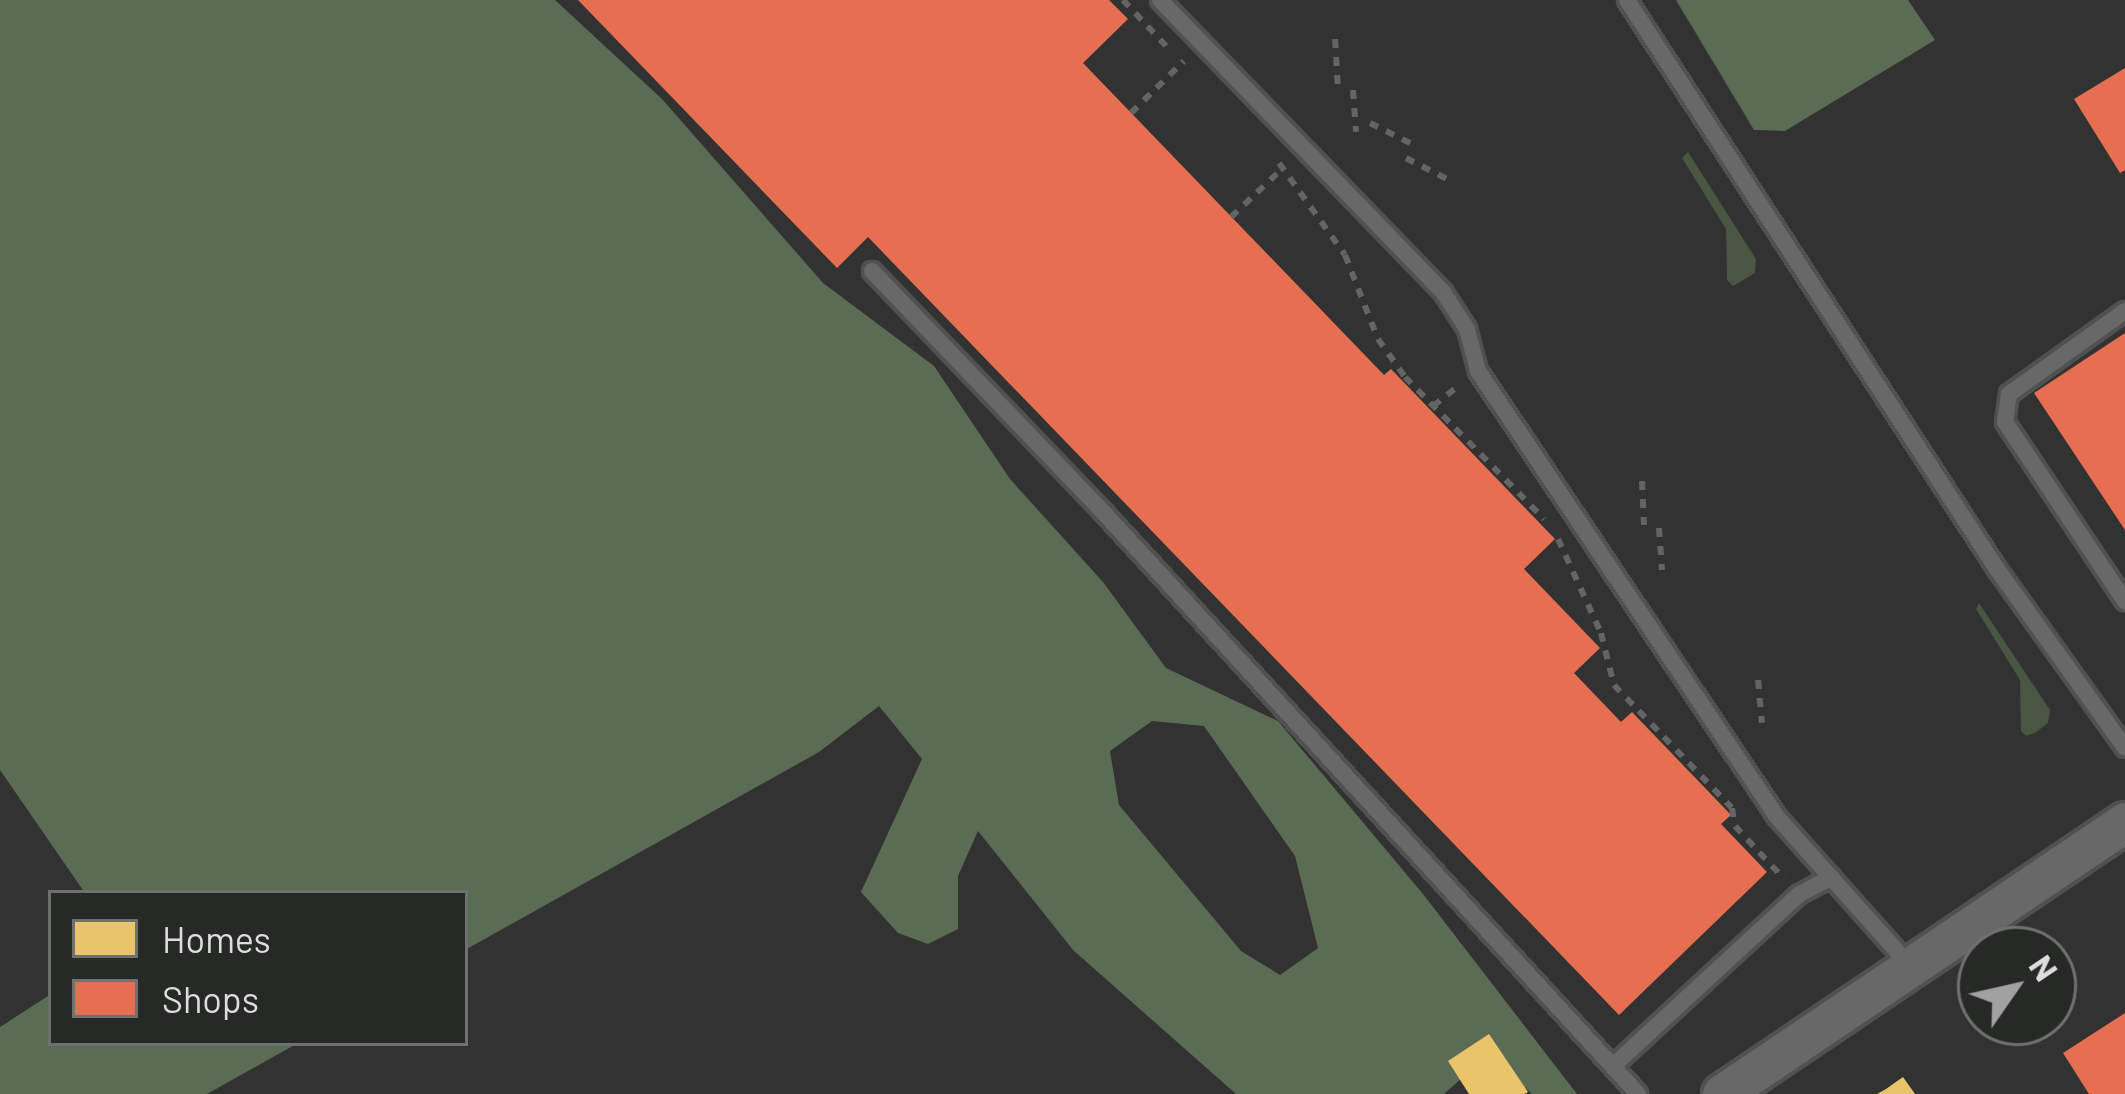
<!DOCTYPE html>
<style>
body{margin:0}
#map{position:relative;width:2125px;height:1094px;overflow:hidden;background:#313231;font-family:Barlow,sans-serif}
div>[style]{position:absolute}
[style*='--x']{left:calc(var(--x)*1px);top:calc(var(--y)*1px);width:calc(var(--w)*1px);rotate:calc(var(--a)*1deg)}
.green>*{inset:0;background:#485642}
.forest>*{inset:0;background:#5b6c54}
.homes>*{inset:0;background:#e9c46a}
.shops>*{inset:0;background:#e76f51}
.path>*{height:6px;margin-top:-3px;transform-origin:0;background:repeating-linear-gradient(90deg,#636463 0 9px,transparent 0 18px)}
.roads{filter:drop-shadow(3px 0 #505150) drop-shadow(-3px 0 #505150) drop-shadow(0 3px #505150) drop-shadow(0 -3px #505150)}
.service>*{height:16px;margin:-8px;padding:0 8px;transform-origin:8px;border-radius:8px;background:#676867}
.tertiary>*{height:39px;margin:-19.5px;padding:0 19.5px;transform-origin:19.5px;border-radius:19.5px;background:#676867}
span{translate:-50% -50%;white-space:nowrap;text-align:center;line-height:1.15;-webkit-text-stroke:12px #272927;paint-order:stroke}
.legend{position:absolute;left:48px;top:890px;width:420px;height:156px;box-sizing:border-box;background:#272927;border:3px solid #6f716f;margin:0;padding:15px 21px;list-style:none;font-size:36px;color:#dcdddc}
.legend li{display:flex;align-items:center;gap:24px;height:60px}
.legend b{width:60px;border:3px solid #6f716f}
.north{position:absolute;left:1957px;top:926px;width:120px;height:120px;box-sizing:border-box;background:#272927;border:3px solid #6f716f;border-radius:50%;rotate:56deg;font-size:33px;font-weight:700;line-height:48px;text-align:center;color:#dcdddc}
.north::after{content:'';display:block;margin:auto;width:42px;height:54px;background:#a0a1a0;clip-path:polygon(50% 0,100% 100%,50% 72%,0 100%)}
</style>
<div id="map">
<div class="green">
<div style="clip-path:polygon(1688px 152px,1756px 259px,1755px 273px,1733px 286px,1727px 280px,1726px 229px,1682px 158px)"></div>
<div style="clip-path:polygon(1979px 603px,2050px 710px,2048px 723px,2035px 733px,2026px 736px,2021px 731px,2020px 680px,1976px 609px)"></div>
</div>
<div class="forest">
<div style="clip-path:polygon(evenodd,0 0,555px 0,662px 99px,823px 283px,934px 366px,1010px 479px,1103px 582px,1166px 668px,1278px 721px,1423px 894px,1577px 1094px,1532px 1094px,1490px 1053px,1444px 1094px,1236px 1094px,1073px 950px,978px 831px,958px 876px,958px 929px,928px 944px,898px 933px,861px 892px,922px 759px,879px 706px,819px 752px,465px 950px,465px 893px,85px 893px,0 770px,0 0,1152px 721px,1204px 726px,1295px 856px,1318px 948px,1280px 975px,1241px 951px,1119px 805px,1110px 751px,1152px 721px)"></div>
<div style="clip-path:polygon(1676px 0,1908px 0,1935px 40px,1785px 131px,1754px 130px)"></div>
<div style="clip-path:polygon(51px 994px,51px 1043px,298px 1043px,207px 1094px,0 1094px,0 1027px)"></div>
</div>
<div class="homes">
<div style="clip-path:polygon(1489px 1034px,1528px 1092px,1525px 1094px,1469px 1094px,1448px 1061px)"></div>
<div style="clip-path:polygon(1903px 1077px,1915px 1094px,1877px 1094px,1886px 1089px)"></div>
</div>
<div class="shops">
<div style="clip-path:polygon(578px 0,1109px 0,1128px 19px,1083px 63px,1384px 375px,1391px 369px,1555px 539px,1524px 569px,1600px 648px,1574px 673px,1621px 722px,1632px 712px,1731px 815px,1721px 824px,1767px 872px,1619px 1015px,868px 237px,837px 268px)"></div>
<div style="clip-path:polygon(2125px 68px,2125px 170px,2120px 173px,2074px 99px)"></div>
<div style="clip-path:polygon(2125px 333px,2125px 530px,2034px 393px)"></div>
<div style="clip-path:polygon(2125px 1013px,2125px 1094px,2089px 1094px,2063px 1053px)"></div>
</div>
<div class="path">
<div style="--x:1123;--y:0;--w:63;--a:46.9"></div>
<div style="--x:1335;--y:39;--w:50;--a:86.6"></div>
<div style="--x:1353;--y:90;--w:42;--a:85.9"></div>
<div style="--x:1131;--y:113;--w:74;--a:-44.5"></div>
<div style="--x:1370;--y:123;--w:45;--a:26.6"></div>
<div style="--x:1406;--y:158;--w:46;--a:27.1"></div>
<div style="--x:1279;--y:163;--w:113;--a:54.3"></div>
<div style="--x:1345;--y:255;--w:90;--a:68.6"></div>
<div style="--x:1378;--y:339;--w:47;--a:54.6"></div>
<div style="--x:1405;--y:377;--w:199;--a:45.6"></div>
<div style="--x:1231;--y:217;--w:73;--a:-43.3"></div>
<div style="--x:1433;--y:406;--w:33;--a:-38"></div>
<div style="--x:1642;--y:481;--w:44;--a:87.4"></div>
<div style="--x:1659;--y:528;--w:42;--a:85.9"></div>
<div style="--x:1558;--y:539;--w:103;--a:65.4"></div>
<div style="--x:1601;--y:633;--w:54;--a:76"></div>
<div style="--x:1614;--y:685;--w:170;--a:46.2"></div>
<div style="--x:1732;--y:808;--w:18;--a:81"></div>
<div style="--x:1735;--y:826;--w:72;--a:47.2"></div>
<div style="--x:1758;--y:680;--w:43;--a:84.7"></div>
</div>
<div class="roads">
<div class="service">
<div style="--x:1160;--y:0;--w:407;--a:45.9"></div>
<div style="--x:1443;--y:292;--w:44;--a:57"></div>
<div style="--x:1467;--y:329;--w:43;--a:75.3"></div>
<div style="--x:1478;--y:371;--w:537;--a:56.16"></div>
<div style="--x:1777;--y:817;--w:201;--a:48.2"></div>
<div style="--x:1627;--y:0;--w:679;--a:56.97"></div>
<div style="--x:1997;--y:569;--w:220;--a:54.4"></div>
<div style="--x:872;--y:271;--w:335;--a:46.2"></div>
<div style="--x:1104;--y:513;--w:789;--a:47.41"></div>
<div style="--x:2125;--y:311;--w:143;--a:144.4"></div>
<div style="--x:2009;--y:394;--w:28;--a:98"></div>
<div style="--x:2005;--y:422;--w:216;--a:56.2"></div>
<div style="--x:1614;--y:1065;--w:251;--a:-42.7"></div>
<div style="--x:1798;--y:895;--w:38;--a:-28"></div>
</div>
<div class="tertiary">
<div style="--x:1722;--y:1094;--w:486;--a:-34"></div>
</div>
</div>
<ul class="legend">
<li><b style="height:33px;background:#e9c46a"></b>Homes</li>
<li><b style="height:33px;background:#e76f51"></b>Shops</li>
</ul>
<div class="north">N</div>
</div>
